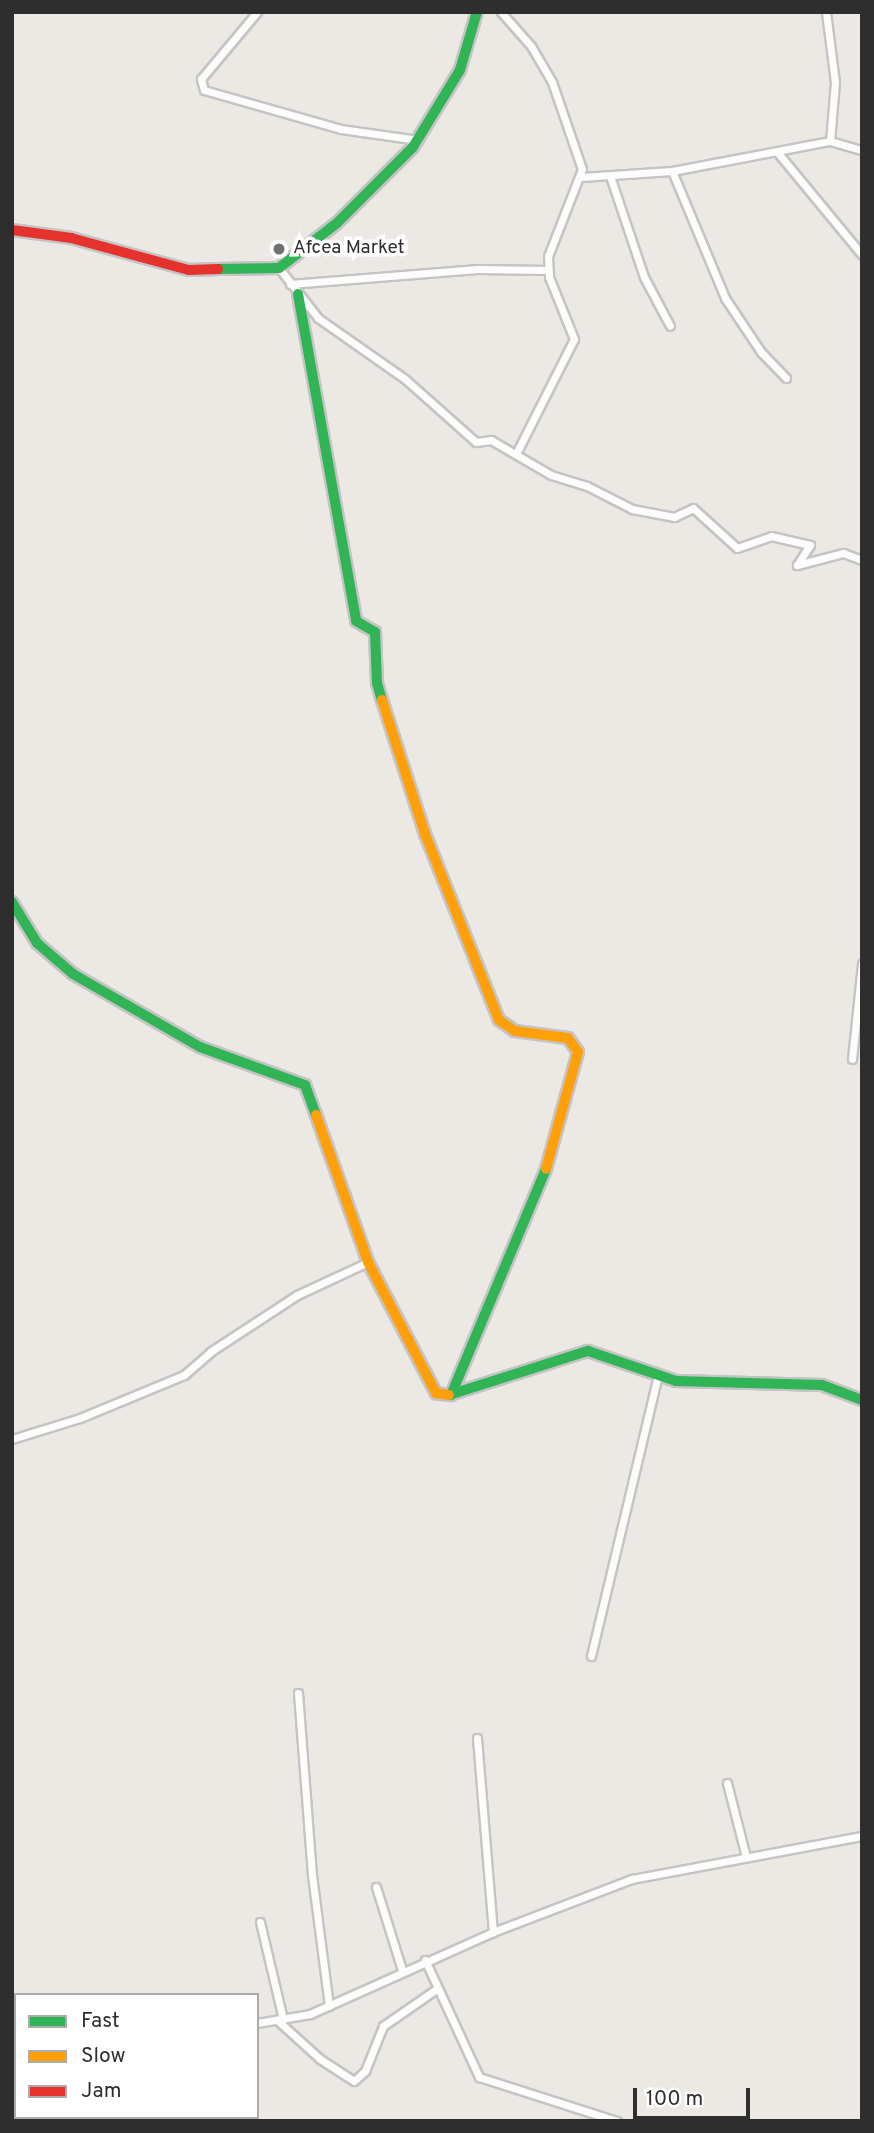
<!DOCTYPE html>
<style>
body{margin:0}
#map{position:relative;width:874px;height:2133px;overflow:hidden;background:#ece8e4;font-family:Overpass,sans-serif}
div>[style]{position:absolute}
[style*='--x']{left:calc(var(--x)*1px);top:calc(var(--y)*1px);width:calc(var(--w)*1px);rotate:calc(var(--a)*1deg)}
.roads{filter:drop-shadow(2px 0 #c5c4c5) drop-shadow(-2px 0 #c5c4c5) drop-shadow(0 2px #c5c4c5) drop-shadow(0 -2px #c5c4c5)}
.street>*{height:7px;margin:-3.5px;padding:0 3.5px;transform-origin:3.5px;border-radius:3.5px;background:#fcfcfb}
.fast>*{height:10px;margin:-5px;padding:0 5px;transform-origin:5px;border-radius:5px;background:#30b455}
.slow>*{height:10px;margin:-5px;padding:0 5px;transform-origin:5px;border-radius:5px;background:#ff9f0a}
.jam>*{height:10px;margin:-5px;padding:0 5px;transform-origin:5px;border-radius:5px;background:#e5322d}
.dots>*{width:19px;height:19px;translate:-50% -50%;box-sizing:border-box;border:4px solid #fff;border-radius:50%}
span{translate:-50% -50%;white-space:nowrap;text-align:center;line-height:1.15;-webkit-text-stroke:7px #fff;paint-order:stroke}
.poi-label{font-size:19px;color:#2e2e2e}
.left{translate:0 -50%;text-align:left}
.frame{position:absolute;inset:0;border:14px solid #2e2e2e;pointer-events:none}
.legend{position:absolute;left:14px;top:1993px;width:245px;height:126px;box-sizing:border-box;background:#fff;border:2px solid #ababab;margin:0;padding:9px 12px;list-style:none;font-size:21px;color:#2e2e2e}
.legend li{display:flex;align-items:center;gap:14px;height:35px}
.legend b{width:35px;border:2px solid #ababab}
.scale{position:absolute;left:633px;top:2088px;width:117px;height:32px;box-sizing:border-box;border:4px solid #2e2e2e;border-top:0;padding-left:9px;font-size:21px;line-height:24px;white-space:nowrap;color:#2e2e2e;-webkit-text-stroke:5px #fff;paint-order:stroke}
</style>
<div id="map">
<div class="roads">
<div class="street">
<div style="--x:257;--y:12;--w:87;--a:129.9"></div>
<div style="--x:201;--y:79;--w:11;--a:75"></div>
<div style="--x:204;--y:90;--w:142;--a:15.9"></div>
<div style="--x:341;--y:129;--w:78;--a:8.1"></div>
<div style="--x:501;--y:12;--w:45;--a:48.6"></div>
<div style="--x:531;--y:46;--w:42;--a:59.7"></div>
<div style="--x:552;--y:82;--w:92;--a:71"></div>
<div style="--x:582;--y:169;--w:93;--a:111.3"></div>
<div style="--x:548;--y:256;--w:21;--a:87"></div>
<div style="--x:549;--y:277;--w:67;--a:68"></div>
<div style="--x:574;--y:339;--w:129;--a:116.8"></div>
<div style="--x:826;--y:12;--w:71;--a:82.7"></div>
<div style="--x:835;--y:82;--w:59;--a:94.8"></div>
<div style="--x:778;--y:153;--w:132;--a:50.5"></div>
<div style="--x:672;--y:171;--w:138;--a:67.3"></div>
<div style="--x:725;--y:298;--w:65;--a:56.3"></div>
<div style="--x:761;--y:352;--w:36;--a:46"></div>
<div style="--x:610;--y:176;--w:107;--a:71.4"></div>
<div style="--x:644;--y:277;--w:55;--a:62"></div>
<div style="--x:581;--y:177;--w:91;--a:-3.8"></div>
<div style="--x:672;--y:171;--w:161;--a:-10.8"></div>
<div style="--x:830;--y:141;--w:33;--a:16"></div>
<div style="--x:279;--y:268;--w:63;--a:52"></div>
<div style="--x:318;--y:318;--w:106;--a:35"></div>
<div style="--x:405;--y:379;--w:95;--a:41.6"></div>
<div style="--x:476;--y:442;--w:15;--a:-8"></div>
<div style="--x:491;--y:440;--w:69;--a:30.3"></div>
<div style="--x:551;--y:475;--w:38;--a:17"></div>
<div style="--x:587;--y:486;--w:51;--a:27.1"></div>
<div style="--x:632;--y:509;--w:43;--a:10.8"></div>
<div style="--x:674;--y:517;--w:21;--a:-25"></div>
<div style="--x:693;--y:508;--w:59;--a:42.3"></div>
<div style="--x:737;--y:548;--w:36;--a:-19"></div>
<div style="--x:771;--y:536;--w:40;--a:13"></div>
<div style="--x:810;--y:545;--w:24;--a:123"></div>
<div style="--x:797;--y:565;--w:48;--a:-14.6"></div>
<div style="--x:843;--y:553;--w:20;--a:20"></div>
<div style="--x:290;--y:284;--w:188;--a:-4.6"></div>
<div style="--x:477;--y:269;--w:71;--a:0.8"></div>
<div style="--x:852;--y:1059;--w:96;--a:-84"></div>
<div style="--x:12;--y:1439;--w:71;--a:-17.2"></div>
<div style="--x:80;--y:1418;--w:113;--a:-22.5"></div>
<div style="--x:184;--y:1375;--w:35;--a:-41"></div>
<div style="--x:210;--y:1352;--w:104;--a:-33.2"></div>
<div style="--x:297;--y:1295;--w:78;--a:-24.9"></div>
<div style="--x:591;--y:1656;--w:289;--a:-76.6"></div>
<div style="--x:298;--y:1693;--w:183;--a:85.6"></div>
<div style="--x:312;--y:1875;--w:132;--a:82.6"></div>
<div style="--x:477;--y:1738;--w:195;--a:85.3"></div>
<div style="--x:727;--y:1783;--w:76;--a:75.6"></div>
<div style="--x:376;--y:1887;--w:87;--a:72.6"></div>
<div style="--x:260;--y:1922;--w:100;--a:76.7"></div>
<div style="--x:425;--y:1960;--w:129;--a:65.2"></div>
<div style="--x:479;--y:2077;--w:145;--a:17.7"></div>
<div style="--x:277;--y:2020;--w:58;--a:42.2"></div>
<div style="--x:320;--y:2059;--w:40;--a:32.9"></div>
<div style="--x:354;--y:2081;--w:15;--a:-42"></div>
<div style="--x:365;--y:2071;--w:48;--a:-68.2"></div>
<div style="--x:383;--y:2026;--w:63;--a:-34.7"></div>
<div style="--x:257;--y:2023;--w:54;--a:-9.6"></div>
<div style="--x:310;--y:2014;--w:201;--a:-24.1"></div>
<div style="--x:493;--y:1932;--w:149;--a:-20.9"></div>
<div style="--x:632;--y:1879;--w:234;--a:-10.6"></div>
<div style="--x:12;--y:2052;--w:4;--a:-14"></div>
<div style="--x:111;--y:2117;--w:5;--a:53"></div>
</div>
<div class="fast">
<div style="--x:218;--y:269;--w:61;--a:-0.9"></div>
<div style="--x:279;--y:268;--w:73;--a:-37.8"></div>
<div style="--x:337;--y:223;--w:107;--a:-45"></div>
<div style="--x:413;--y:147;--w:90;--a:-58.6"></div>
<div style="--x:460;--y:70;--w:60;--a:-73.7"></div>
<div style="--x:298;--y:294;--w:332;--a:79.9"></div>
<div style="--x:356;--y:621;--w:22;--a:30"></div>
<div style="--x:375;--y:632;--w:51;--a:87.8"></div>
<div style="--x:377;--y:683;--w:18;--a:74"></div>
<div style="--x:12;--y:902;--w:48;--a:58.6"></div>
<div style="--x:37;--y:943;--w:48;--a:40.7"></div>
<div style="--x:73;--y:974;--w:146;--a:29.9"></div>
<div style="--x:200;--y:1047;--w:112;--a:19.9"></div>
<div style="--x:305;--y:1085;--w:32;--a:70"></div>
<div style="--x:449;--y:1395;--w:146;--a:-17.6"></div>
<div style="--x:588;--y:1351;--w:93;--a:18.8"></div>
<div style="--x:676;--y:1381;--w:146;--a:1.6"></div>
<div style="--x:822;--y:1385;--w:43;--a:20.6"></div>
<div style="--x:451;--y:1395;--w:245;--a:-67.2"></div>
</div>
<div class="slow">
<div style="--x:382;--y:700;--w:141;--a:72.2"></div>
<div style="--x:425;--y:834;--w:200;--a:68.3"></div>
<div style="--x:499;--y:1020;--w:19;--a:35"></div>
<div style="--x:515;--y:1031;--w:53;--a:7.5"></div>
<div style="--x:568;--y:1038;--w:17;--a:54"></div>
<div style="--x:578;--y:1052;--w:121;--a:105.3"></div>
<div style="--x:316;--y:1115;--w:156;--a:70.5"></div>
<div style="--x:368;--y:1262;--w:148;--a:62.6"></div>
<div style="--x:436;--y:1393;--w:13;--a:9"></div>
</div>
<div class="jam">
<div style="--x:12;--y:230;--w:60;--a:7.7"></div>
<div style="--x:71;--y:238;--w:122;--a:15.2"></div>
<div style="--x:189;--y:270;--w:29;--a:-2"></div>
</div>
</div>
<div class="dots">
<div style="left:279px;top:249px;background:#706f6e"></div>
</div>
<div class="poi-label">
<span class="left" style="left:293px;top:249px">Afcea Market</span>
</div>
<div class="frame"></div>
<ul class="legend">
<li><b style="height:9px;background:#30b455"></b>Fast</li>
<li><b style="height:9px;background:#ff9f0a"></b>Slow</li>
<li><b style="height:9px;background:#e5322d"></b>Jam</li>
</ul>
<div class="scale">100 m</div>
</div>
